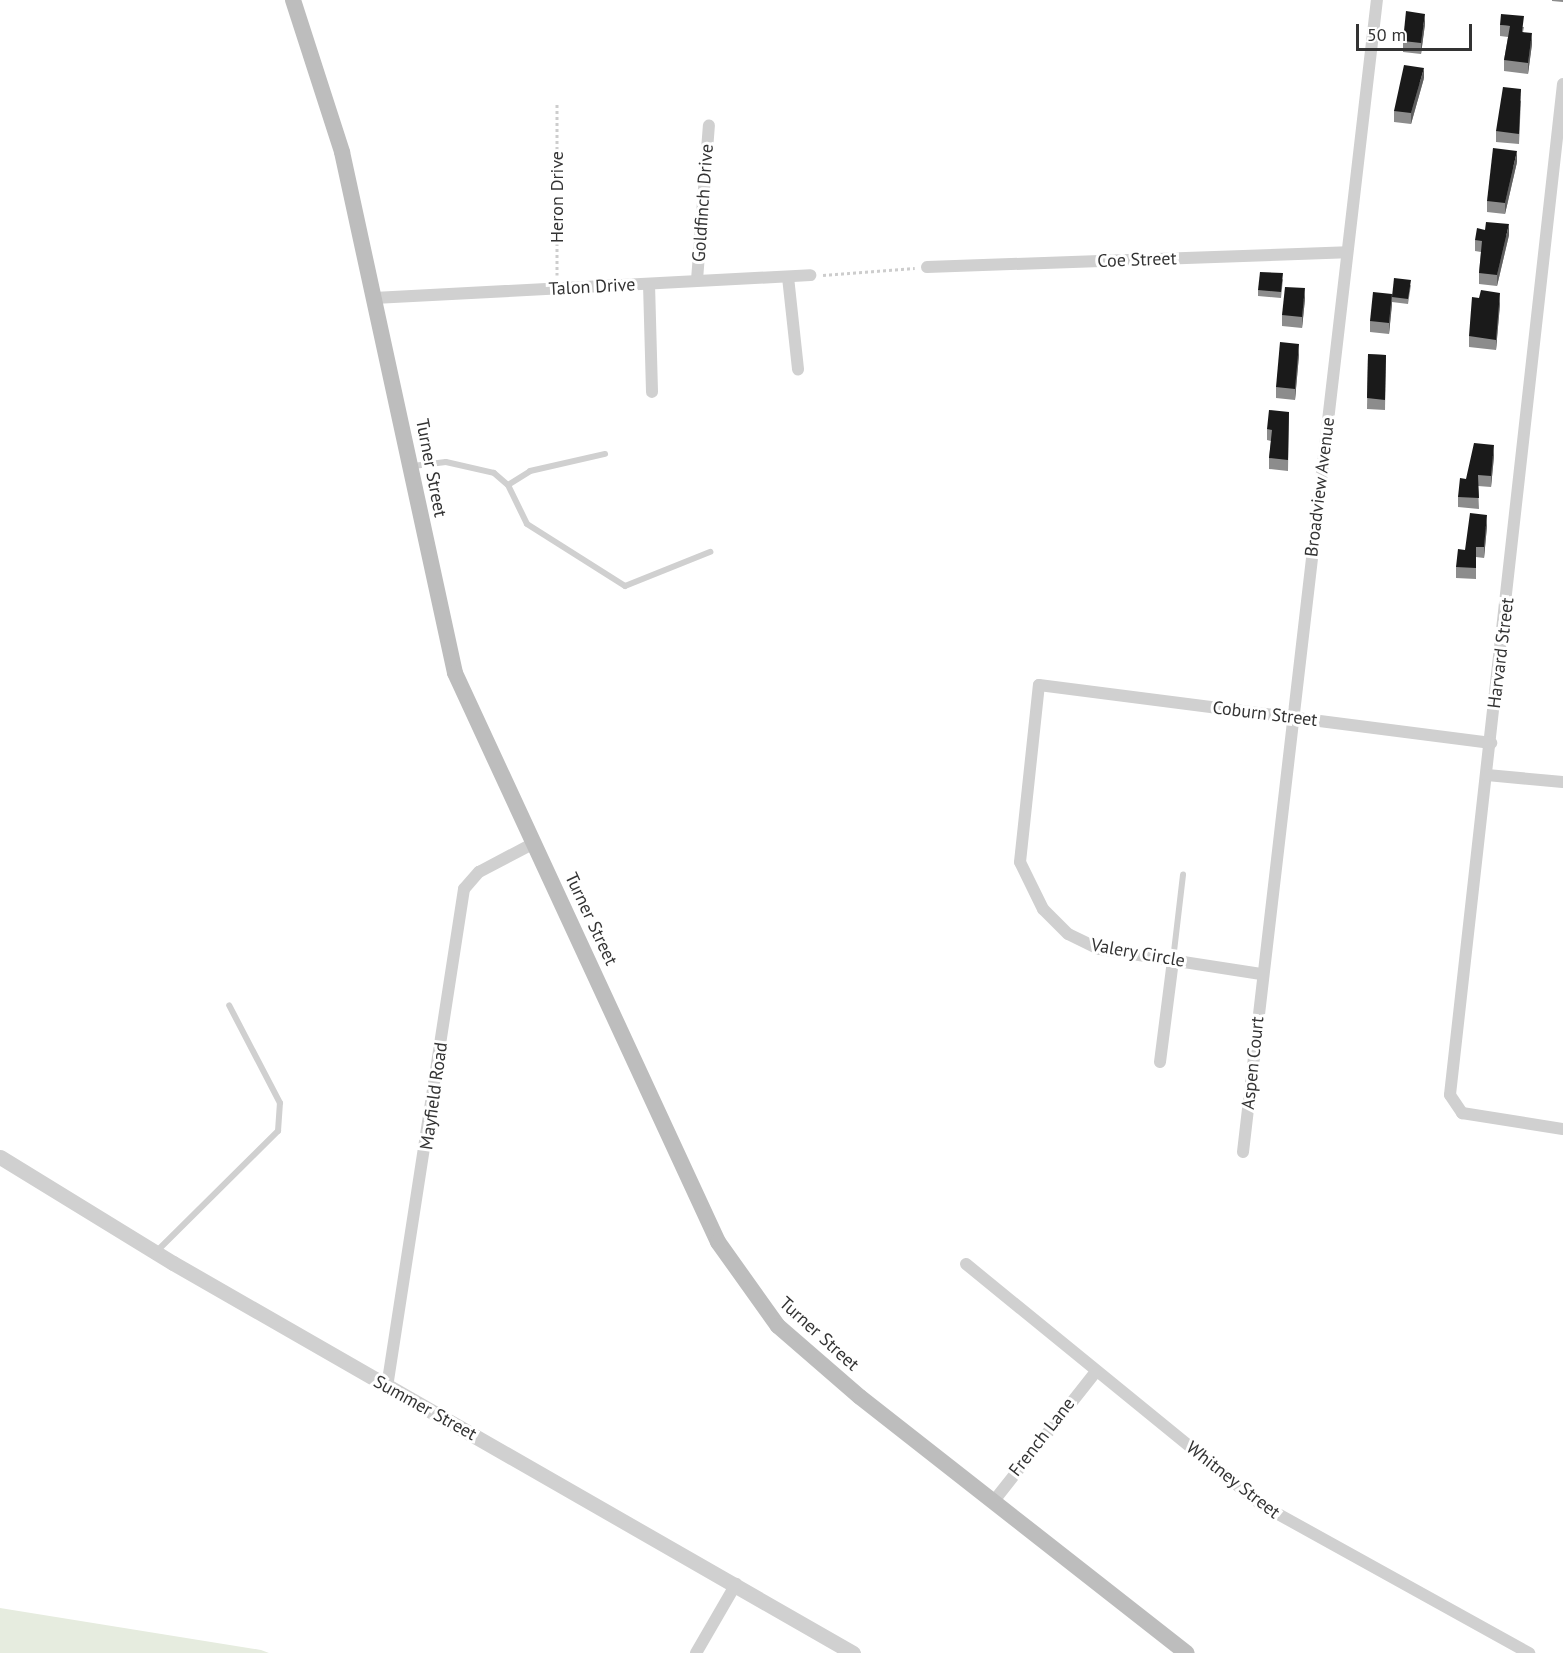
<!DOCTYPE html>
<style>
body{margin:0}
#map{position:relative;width:1563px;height:1653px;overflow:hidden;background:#fff;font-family:"PT Sans",sans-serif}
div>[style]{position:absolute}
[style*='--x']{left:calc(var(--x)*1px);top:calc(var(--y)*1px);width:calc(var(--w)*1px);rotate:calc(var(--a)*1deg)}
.green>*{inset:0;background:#e6ecdf}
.path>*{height:3px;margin-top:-1.5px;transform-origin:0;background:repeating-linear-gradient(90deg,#cdcdcd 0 3px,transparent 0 6px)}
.service>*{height:6px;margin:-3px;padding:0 3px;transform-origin:3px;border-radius:3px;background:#d0d0d0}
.minor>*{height:12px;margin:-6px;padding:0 6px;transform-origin:6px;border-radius:6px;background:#d0d0d0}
.tertiary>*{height:15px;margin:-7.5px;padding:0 7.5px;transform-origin:7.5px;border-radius:7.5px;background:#d0d0d0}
.secondary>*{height:16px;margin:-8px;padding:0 8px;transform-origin:8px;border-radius:8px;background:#bdbdbd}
.wall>*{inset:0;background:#8c8c8c}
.shaded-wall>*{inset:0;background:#5f5f5f}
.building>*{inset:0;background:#1a1a1a}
span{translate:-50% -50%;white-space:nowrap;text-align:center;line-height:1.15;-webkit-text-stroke:6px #fff;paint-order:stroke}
.street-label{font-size:18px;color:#333}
.scale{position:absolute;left:1356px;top:24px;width:116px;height:27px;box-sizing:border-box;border:3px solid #333;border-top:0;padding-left:8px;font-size:18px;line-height:21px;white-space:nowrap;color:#333;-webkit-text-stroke:4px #fff;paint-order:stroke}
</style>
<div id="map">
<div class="green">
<div style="clip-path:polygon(0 1608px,261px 1650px,269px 1653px,0 1653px)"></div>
</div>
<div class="path">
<div style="--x:557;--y:275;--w:171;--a:-90"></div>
<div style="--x:823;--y:275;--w:92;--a:-4.4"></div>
</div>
<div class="service">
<div style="--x:413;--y:466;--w:33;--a:-7"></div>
<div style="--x:446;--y:462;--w:49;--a:12.9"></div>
<div style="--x:494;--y:473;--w:18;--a:41"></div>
<div style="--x:508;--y:485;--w:43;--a:64"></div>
<div style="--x:527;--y:524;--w:116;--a:32.3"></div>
<div style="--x:625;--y:586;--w:92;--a:-21.8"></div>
<div style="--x:508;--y:485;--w:26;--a:-32"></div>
<div style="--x:530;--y:471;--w:77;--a:-12.8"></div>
<div style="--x:1173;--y:960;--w:86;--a:-83.3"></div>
<div style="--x:156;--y:1252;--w:172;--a:-44.8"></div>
<div style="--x:278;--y:1131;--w:28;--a:-86"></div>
<div style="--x:280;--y:1103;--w:110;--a:-117.5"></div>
</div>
<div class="minor">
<div style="--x:1563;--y:84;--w:1017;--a:96.38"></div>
<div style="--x:1450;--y:1095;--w:22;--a:56"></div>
<div style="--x:1462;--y:1113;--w:102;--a:9"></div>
<div style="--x:927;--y:267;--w:420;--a:-2"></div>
<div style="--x:788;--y:277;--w:93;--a:83.8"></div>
<div style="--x:697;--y:280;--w:155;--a:-85.6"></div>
<div style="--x:649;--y:284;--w:108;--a:88.4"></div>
<div style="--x:374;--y:298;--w:437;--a:-3"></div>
<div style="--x:1487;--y:775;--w:76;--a:5.3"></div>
<div style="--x:1261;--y:974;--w:164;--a:-171.2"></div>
<div style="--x:1099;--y:949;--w:34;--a:-154"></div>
<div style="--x:1068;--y:934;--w:35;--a:-135"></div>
<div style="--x:1043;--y:909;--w:52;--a:-116.1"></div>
<div style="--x:1020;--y:862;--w:178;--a:-83.9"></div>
<div style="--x:1039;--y:685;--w:456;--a:7.3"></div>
<div style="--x:1160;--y:1062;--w:103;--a:-82.7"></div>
<div style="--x:1243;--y:1152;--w:1160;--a:-83.37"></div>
<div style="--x:966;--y:1264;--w:380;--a:39.2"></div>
<div style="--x:1260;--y:1504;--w:308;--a:29"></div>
<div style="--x:387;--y:1387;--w:504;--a:-81.21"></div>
<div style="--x:464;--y:889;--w:23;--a:-49"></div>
<div style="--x:479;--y:872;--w:62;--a:-27.8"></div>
<div style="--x:993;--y:1502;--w:163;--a:-51.7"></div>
<div style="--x:696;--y:1653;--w:80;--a:-59.9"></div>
</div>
<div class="tertiary">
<div style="--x:0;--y:1157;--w:203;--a:31.5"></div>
<div style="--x:173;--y:1263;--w:784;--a:29.84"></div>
</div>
<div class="secondary">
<div style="--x:293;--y:0;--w:160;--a:72.1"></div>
<div style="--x:342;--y:152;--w:533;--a:77.76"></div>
<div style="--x:455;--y:673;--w:627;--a:65.19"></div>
<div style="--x:718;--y:1242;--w:103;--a:54.5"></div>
<div style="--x:778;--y:1326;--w:108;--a:40.9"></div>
<div style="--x:860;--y:1397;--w:415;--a:38.1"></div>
</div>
<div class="wall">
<div style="clip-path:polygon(1552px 0,1563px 0,1563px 2px,1552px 1px)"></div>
<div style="clip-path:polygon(1425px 24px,1421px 54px,1403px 52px,1403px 41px)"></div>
<div style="clip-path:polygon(1500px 25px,1524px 27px,1523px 32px,1532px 44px,1528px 74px,1504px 71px,1504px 60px,1508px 37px,1500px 36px)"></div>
<div style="clip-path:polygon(1424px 78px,1411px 124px,1394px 122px,1394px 111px)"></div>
<div style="clip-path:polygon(1521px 100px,1519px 144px,1496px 142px,1496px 131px)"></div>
<div style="clip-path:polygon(1517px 162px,1505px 214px,1487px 212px,1487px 201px)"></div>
<div style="clip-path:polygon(1509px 235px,1497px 286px,1479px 284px,1479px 273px,1481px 252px,1475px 251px,1475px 240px)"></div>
<div style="clip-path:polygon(1283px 279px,1281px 298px,1258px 296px,1258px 290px)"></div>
<div style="clip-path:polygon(1411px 285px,1408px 304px,1392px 302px,1389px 334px,1370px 332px,1370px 321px,1392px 294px)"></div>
<div style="clip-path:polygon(1305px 299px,1302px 328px,1282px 326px,1282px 315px)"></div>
<div style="clip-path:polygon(1500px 304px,1496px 350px,1469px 347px,1469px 336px)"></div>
<div style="clip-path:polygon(1368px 354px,1386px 355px,1385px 410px,1367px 409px)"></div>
<div style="clip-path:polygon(1299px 355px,1295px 400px,1276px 398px,1276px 387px)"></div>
<div style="clip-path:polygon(1289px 412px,1288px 471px,1269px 469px,1269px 458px,1271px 441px,1267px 440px,1267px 429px)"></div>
<div style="clip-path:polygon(1494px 456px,1491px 487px,1478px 486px,1479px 509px,1458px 507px,1458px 497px,1466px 479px)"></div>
<div style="clip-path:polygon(1487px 526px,1484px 558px,1476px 557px,1476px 579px,1456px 578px,1456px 567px,1465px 550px)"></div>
</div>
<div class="shaded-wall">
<div style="clip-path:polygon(1425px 14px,1425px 24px,1421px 54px,1421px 43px)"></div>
<div style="clip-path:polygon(1532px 33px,1532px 44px,1528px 74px,1528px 63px)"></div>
<div style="clip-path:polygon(1424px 68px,1424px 78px,1411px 124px,1411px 113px)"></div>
<div style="clip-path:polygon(1517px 151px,1517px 162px,1505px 214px,1505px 203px)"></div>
<div style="clip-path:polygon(1509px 224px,1509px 235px,1497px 286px,1497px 275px)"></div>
<div style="clip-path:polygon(1305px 288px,1305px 299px,1302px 328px,1302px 317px)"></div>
<div style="clip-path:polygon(1500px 293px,1500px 304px,1496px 350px,1496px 340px)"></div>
<div style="clip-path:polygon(1392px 294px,1392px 305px,1389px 334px,1389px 323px)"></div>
<div style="clip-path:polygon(1299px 344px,1299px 355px,1295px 400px,1295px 389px)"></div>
<div style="clip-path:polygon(1494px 445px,1494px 456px,1491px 487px,1491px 476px)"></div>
<div style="clip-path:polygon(1487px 515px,1487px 526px,1484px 558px,1484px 547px)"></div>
</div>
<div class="building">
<div style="clip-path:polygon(1406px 11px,1425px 14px,1421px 43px,1403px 41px)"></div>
<div style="clip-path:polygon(1501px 14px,1524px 16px,1522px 32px,1532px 33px,1528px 63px,1504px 60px,1510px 26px,1500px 25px)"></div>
<div style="clip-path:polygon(1404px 65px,1424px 68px,1411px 113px,1394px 111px)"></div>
<div style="clip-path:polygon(1503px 87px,1521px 89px,1519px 134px,1496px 131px)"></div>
<div style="clip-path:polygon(1493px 148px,1517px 151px,1505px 203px,1487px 201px)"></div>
<div style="clip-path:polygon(1486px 222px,1509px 224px,1497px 275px,1479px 273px,1482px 241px,1475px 240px,1477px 228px,1485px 230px)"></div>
<div style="clip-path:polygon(1260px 272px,1283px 273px,1281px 292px,1258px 290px)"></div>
<div style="clip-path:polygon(1394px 278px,1411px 280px,1408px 299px,1392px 297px)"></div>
<div style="clip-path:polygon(1285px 287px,1305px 288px,1302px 317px,1282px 315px)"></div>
<div style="clip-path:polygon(1481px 290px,1500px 293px,1496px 340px,1469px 336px,1472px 297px,1479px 298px)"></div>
<div style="clip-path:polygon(1373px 292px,1392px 294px,1389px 323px,1370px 321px)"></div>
<div style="clip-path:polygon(1280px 342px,1299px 344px,1295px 389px,1276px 387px)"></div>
<div style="clip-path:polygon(1368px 354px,1386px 355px,1385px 400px,1367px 398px)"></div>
<div style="clip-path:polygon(1269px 410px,1289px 412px,1288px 460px,1269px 458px,1272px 430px,1267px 429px)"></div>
<div style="clip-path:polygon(1474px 443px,1494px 445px,1491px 476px,1478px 475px,1479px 498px,1458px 497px,1460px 478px,1466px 479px)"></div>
<div style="clip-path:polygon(1470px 513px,1487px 515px,1484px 547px,1476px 547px,1476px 568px,1456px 567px,1458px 549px,1465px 550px)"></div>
</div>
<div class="street-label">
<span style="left:557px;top:197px;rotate:-90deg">Heron Drive</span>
<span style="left:703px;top:203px;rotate:-86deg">Goldfinch Drive</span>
<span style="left:1137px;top:260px;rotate:-2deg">Coe Street</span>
<span style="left:592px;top:287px;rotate:-3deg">Talon Drive</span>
<span style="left:431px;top:468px;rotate:79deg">Turner Street</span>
<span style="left:1320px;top:487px;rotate:-83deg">Broadview Avenue</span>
<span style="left:1501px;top:653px;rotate:-83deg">Harvard Street</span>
<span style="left:1265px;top:714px;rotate:7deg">Coburn Street</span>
<span style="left:591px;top:919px;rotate:65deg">Turner Street</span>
<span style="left:1138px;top:953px;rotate:10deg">Valery Circle</span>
<span style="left:1253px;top:1063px;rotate:-84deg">Aspen Court</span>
<span style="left:434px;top:1096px;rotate:-82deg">Mayfield Road</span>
<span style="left:819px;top:1334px;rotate:42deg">Turner Street</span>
<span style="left:425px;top:1408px;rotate:29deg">Summer Street</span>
<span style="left:1042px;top:1437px;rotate:-52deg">French Lane</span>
<span style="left:1233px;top:1480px;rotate:38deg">Whitney Street</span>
</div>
<div class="scale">50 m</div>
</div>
